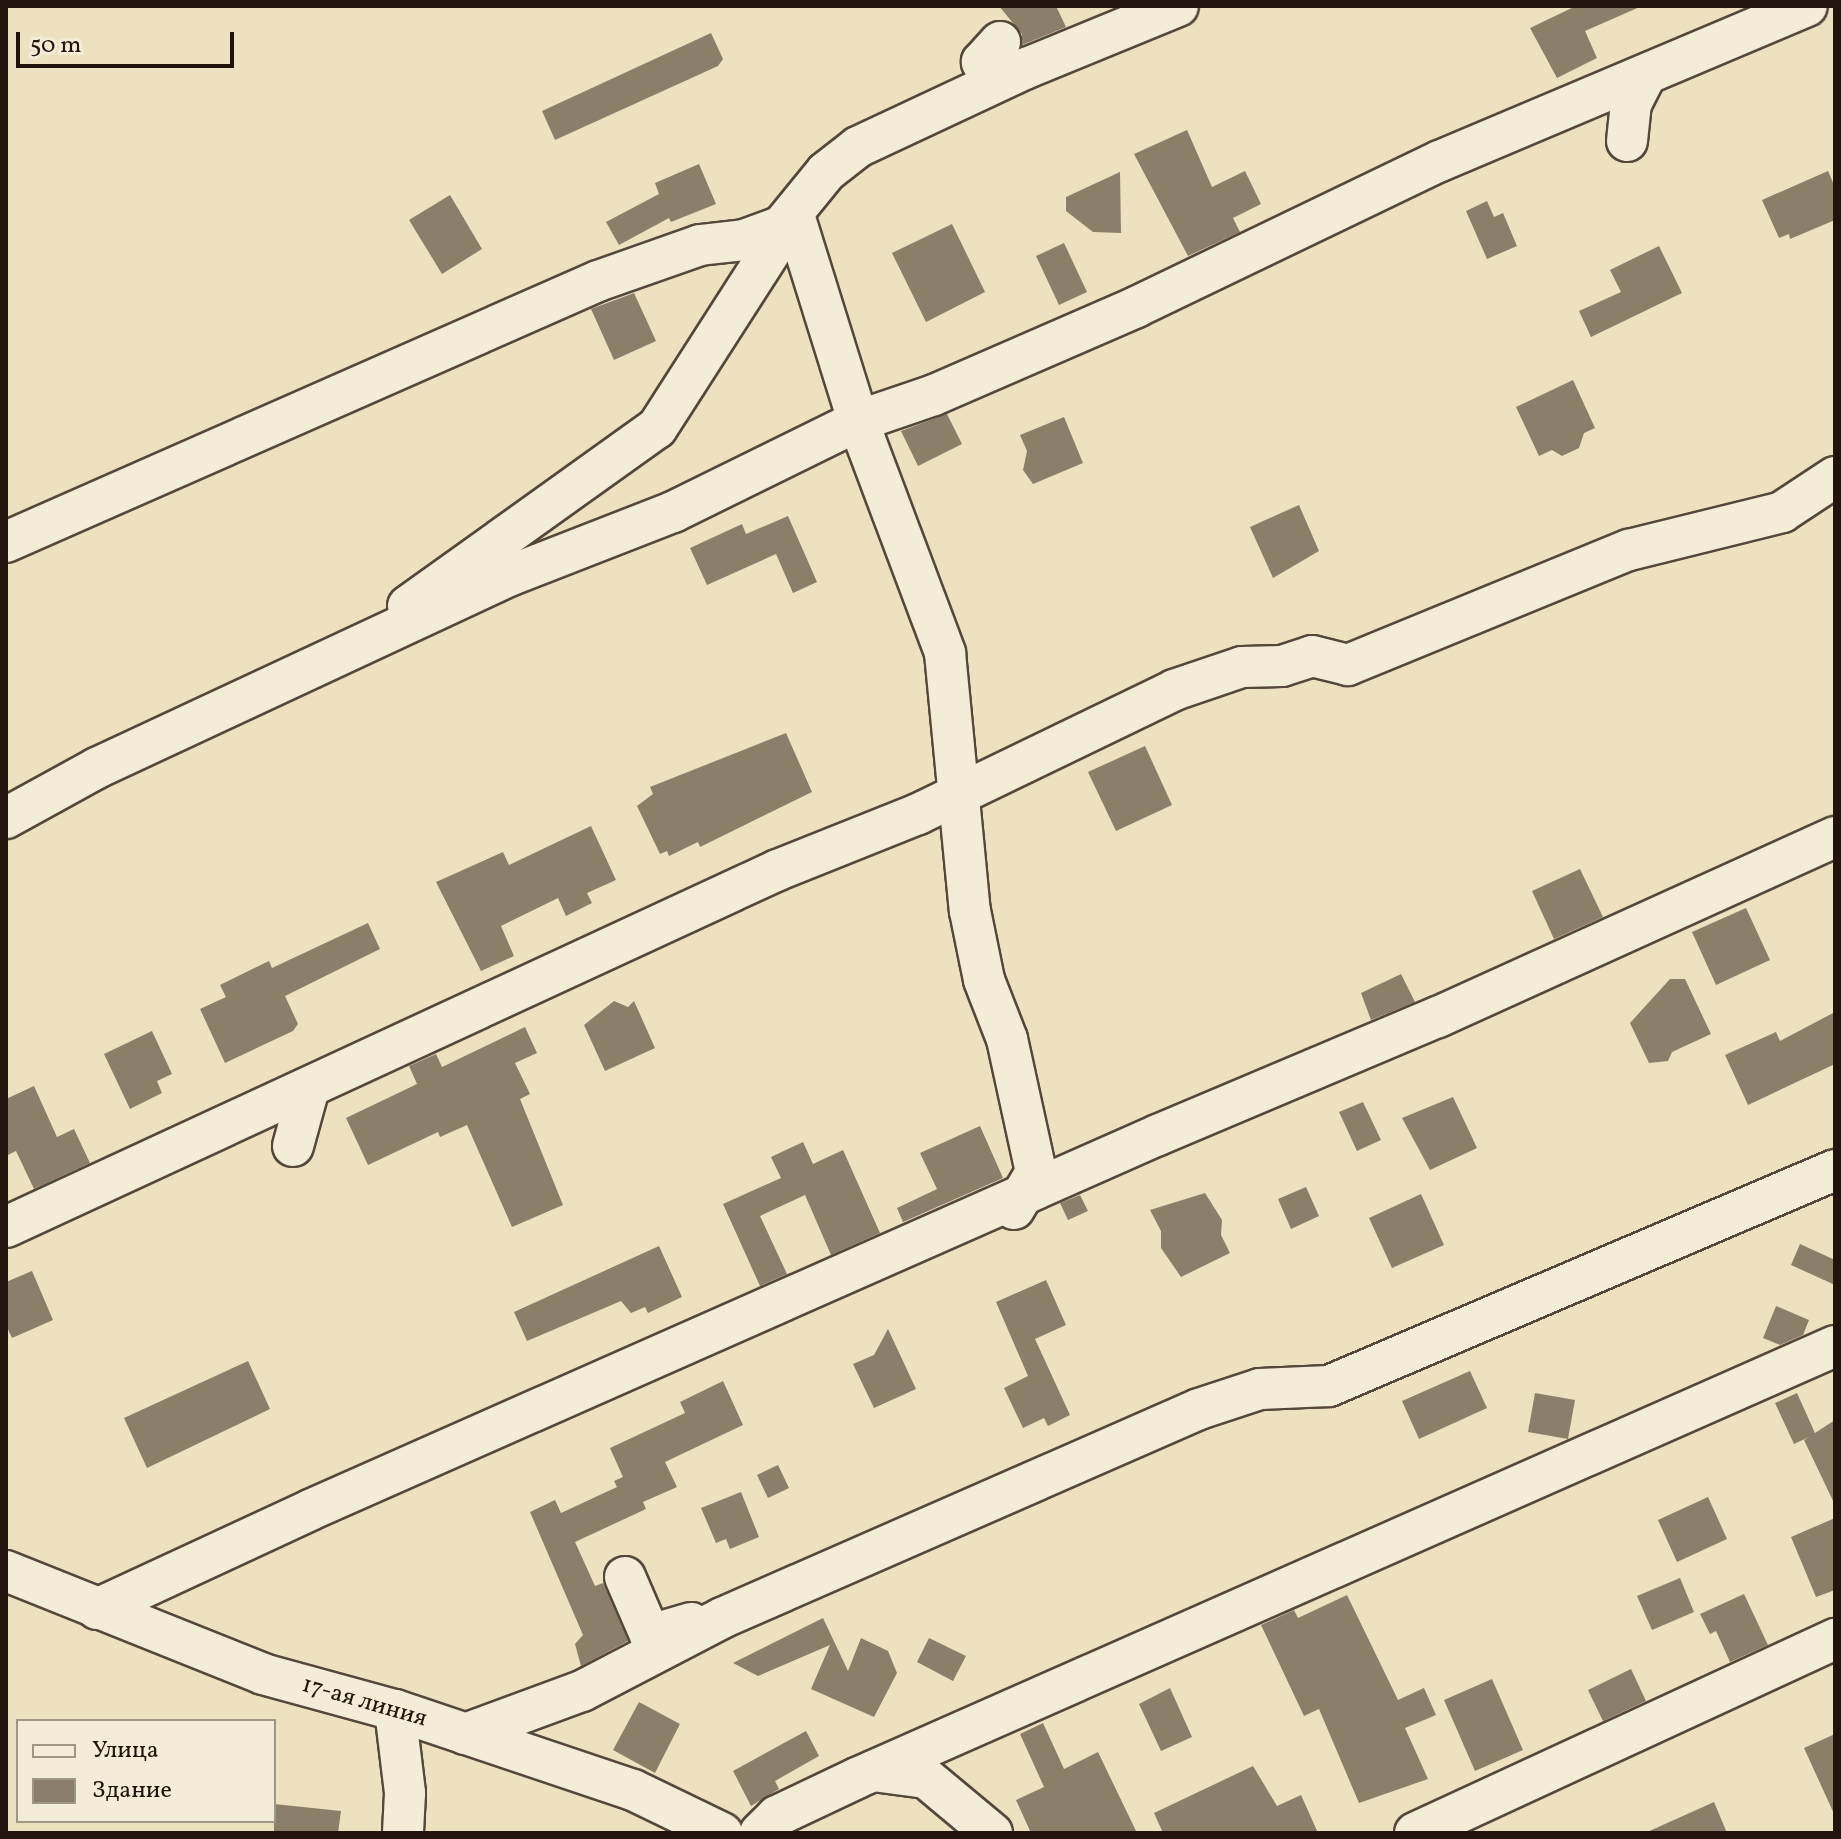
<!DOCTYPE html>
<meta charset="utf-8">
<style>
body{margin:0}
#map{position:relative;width:1841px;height:1839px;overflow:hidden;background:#ede1c0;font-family:Vollkorn,serif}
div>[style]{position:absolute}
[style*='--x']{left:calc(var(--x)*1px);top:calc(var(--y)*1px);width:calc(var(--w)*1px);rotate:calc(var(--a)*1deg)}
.building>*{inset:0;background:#8c7f6a}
.roads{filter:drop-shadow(2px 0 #554739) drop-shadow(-2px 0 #554739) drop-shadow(0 2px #554739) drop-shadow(0 -2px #554739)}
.minor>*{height:40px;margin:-20px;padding:0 20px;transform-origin:20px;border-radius:20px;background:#f3ecd6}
span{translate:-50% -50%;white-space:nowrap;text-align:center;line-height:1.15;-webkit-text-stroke:6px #f3ecd6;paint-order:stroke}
.street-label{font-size:24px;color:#22140c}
.frame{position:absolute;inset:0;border:8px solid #22140c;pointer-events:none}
.legend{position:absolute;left:16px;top:1719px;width:260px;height:104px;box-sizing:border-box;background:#f3ecd6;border:2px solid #9f9685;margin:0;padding:10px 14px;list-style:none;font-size:24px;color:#22140c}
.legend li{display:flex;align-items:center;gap:16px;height:40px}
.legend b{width:40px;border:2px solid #9f9685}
.scale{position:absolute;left:16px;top:32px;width:218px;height:36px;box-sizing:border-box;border:4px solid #22140c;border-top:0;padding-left:10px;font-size:24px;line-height:28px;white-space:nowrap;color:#22140c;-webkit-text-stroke:6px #f3ecd6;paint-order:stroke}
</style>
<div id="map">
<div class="building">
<div style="clip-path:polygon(999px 6px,1056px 6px,1066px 27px,1022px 45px,1022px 34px)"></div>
<div style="clip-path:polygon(1576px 6px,1642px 6px,1585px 31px,1597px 58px,1557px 78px,1530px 28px)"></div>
<div style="clip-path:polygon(711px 33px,723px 59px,718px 66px,555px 140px,542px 111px)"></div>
<div style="clip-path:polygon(1187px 130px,1212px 187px,1245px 171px,1261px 204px,1233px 218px,1240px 232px,1188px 256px,1134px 154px)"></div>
<div style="clip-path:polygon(699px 164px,716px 204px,671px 222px,669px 218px,619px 245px,606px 222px,659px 194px,655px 183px)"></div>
<div style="clip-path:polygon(1828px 171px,1835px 187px,1835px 220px,1790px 239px,1789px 234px,1779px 238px,1762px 200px)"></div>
<div style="clip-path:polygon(1120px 172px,1121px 233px,1093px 232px,1066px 211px,1066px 197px)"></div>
<div style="clip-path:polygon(450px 195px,482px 249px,442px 274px,409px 220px)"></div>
<div style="clip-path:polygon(1487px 201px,1494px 217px,1503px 213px,1517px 246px,1487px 259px,1466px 211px)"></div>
<div style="clip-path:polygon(952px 224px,985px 292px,926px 322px,892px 253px)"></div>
<div style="clip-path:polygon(1064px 243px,1087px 292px,1059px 305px,1036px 256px)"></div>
<div style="clip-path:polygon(1659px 246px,1682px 293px,1591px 337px,1579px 311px,1621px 292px,1610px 270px)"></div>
<div style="clip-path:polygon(634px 293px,656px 341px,614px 360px,591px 309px)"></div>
<div style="clip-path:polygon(1573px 380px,1595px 428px,1584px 433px,1579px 448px,1562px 456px,1552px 450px,1539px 456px,1516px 407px)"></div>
<div style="clip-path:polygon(947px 414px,962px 444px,918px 466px,901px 431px)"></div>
<div style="clip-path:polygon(1064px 417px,1083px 463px,1033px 484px,1023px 470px,1027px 451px,1020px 435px)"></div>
<div style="clip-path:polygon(1299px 505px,1319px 551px,1273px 578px,1250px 527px)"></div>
<div style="clip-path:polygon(788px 516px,817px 582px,793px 593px,776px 554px,707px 585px,690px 548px,742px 524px,746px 534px)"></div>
<div style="clip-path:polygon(786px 733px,812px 792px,700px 847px,698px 842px,669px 856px,667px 851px,660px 854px,637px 806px,653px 794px,650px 787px)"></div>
<div style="clip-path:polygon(1145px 746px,1172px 805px,1116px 831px,1088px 772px)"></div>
<div style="clip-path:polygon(591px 826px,616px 880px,587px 893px,592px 903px,566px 916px,558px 898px,501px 926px,514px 956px,481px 971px,436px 882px,503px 852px,509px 865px)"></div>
<div style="clip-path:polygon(1580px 869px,1603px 917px,1554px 939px,1532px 891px)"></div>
<div style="clip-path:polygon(1746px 908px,1770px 960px,1716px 985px,1692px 932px)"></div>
<div style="clip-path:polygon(368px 923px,380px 949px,285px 996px,298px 1024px,293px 1031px,225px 1063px,200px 1009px,226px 997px,220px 985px,269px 961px,272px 968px)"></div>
<div style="clip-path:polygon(1401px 974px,1415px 1002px,1371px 1020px,1361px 993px)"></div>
<div style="clip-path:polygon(1670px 979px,1685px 979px,1711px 1034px,1672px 1052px,1668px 1061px,1649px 1063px,1630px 1023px)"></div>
<div style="clip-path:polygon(614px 1001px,628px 1007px,634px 1001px,655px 1048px,605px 1071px,584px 1025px)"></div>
<div style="clip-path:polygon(1835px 1012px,1835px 1064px,1748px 1105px,1725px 1055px,1776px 1032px,1780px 1041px)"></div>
<div style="clip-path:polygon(525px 1027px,537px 1053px,515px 1063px,530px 1094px,520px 1099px,563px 1205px,512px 1227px,467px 1125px,440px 1137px,438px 1132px,368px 1165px,346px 1118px,417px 1084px,409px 1066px,436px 1054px,442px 1067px)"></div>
<div style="clip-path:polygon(152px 1031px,172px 1074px,157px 1081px,162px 1093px,130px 1109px,104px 1054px)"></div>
<div style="clip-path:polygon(34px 1086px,57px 1137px,74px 1129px,90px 1163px,34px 1189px,16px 1151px,6px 1156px,6px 1099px)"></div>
<div style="clip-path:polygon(1453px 1097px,1477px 1148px,1430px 1170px,1402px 1118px)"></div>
<div style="clip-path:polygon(1363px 1102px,1381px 1140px,1357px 1151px,1339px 1112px)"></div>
<div style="clip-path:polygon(980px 1126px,1003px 1178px,903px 1222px,897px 1208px,937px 1189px,920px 1153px)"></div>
<div style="clip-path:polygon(803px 1142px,813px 1164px,843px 1150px,880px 1233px,831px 1255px,805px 1195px,760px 1216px,787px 1274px,760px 1286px,723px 1204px,781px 1178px,771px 1157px)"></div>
<div style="clip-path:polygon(1306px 1187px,1319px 1216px,1291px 1229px,1278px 1199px)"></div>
<div style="clip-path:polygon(1205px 1193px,1222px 1220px,1221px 1235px,1230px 1253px,1181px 1277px,1161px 1248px,1161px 1231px,1150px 1210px)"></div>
<div style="clip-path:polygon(1421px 1194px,1444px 1245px,1392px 1268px,1369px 1218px)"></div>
<div style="clip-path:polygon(1080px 1195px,1088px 1211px,1068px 1220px,1060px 1203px)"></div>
<div style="clip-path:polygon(1800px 1244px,1835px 1260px,1835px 1285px,1791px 1265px)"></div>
<div style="clip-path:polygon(659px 1246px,682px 1297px,648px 1313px,645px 1307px,631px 1313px,621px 1301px,527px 1341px,514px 1312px)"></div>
<div style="clip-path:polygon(32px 1271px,53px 1320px,12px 1338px,6px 1325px,6px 1282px)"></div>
<div style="clip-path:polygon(1046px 1280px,1066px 1325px,1035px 1339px,1070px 1415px,1048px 1426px,1044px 1418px,1023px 1428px,1004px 1388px,1028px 1376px,996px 1302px)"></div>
<div style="clip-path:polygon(1776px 1306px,1809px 1320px,1803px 1335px,1780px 1345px,1763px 1338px)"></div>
<div style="clip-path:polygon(888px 1329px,916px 1389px,874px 1408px,853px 1364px,874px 1355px)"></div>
<div style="clip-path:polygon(248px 1361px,270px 1409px,147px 1468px,124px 1418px)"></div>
<div style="clip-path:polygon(1470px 1371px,1487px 1408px,1419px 1439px,1402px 1401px)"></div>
<div style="clip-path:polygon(723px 1381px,743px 1425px,665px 1462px,677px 1487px,643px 1502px,646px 1509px,575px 1542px,595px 1586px,603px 1583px,628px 1641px,581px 1666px,575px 1644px,583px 1635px,530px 1512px,555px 1500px,561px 1513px,617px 1487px,614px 1481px,623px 1477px,610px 1448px,685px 1413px,680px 1402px)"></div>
<div style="clip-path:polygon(1535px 1393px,1575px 1400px,1568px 1439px,1528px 1432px)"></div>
<div style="clip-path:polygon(1797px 1393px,1815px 1433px,1835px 1420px,1835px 1505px,1804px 1440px,1809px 1437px,1794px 1444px,1775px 1403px)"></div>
<div style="clip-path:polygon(778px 1465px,789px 1488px,768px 1498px,757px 1475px)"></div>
<div style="clip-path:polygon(741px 1492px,759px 1537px,730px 1549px,726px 1539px,716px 1543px,701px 1508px)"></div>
<div style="clip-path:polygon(1708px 1497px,1727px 1539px,1677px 1562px,1658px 1520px)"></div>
<div style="clip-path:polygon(1835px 1518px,1835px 1590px,1816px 1597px,1791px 1537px)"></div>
<div style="clip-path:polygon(1680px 1578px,1694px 1612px,1652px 1630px,1637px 1596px)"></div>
<div style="clip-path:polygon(1744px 1594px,1768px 1645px,1730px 1662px,1716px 1631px,1710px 1634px,1700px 1614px)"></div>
<div style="clip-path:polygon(1347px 1595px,1398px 1700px,1424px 1688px,1436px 1715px,1405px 1728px,1428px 1779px,1359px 1803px,1319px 1709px,1304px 1716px,1261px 1625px,1294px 1610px,1298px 1618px)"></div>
<div style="clip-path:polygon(823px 1618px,848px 1671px,861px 1638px,888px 1651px,897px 1673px,874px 1717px,811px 1689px,830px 1645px,758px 1676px,733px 1663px)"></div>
<div style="clip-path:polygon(929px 1638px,966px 1656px,953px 1681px,917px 1662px)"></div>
<div style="clip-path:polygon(1631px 1669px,1646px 1701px,1603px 1721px,1588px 1690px)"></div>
<div style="clip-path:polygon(1492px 1679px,1523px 1750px,1475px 1771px,1444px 1700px)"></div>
<div style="clip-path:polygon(1170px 1688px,1192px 1737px,1161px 1751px,1139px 1704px)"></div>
<div style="clip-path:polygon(639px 1702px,680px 1724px,655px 1773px,613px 1750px)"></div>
<div style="clip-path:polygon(1043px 1723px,1064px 1769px,1098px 1752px,1137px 1833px,1031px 1833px,1016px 1800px,1044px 1787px,1020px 1734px)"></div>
<div style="clip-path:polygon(806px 1731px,819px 1756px,775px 1781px,779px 1789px,751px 1806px,733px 1771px)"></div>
<div style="clip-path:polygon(1835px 1734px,1835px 1816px,1804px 1748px)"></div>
<div style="clip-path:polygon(1253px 1766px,1277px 1806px,1301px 1795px,1318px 1833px,1163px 1833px,1154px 1813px)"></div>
<div style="clip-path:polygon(1714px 1802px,1727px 1833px,1645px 1833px)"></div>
<div style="clip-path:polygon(274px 1804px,341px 1811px,338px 1833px,274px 1833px)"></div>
</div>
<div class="roads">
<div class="minor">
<div style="--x:993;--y:83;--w:24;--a:-118"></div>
<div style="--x:982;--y:62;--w:27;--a:-48"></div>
<div style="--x:1627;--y:141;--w:37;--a:-84"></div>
<div style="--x:1631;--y:104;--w:30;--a:-63"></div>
<div style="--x:794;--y:215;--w:216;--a:72.7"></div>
<div style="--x:858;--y:421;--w:248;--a:69.4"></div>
<div style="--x:945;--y:653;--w:259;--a:84.5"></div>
<div style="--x:970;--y:911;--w:70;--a:78.5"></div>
<div style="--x:984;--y:980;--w:63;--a:68.7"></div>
<div style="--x:1007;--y:1039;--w:136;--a:77.7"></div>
<div style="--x:1036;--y:1172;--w:43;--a:120.7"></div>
<div style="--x:6;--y:542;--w:647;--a:-23.79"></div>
<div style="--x:598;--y:281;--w:108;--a:-19.4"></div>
<div style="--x:700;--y:245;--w:44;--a:-6.5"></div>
<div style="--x:744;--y:240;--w:40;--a:-20.2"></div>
<div style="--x:782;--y:226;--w:70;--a:-50.8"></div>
<div style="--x:826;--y:172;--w:41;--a:-38"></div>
<div style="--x:858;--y:147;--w:187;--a:-25.1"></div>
<div style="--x:1027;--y:68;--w:163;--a:-22.3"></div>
<div style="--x:408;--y:606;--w:306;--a:-35.6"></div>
<div style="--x:657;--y:428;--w:250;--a:-57.3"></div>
<div style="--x:6;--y:818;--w:104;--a:-28.8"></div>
<div style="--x:97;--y:768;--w:457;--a:-25"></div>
<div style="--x:511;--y:575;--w:174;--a:-21.3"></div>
<div style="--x:673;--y:512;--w:206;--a:-26.2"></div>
<div style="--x:858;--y:421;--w:80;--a:-18.9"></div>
<div style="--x:934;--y:395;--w:220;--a:-23.5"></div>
<div style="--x:1136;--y:307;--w:337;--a:-25.7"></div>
<div style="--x:1440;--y:161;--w:398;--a:-22.9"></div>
<div style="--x:293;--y:1146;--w:60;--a:-74.6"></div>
<div style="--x:6;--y:1227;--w:851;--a:-24.82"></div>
<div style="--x:778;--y:870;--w:151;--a:-21.8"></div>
<div style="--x:918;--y:814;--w:284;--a:-25.8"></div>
<div style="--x:1174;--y:690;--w:72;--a:-18.7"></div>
<div style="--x:1242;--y:667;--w:40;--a:-1.4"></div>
<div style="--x:1282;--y:666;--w:32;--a:-18"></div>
<div style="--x:1312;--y:656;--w:37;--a:14"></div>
<div style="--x:1348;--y:665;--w:304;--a:-22.3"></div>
<div style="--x:1629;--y:550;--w:158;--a:-13.9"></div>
<div style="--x:1782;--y:512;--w:64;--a:-33.4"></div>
<div style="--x:6;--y:1571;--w:277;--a:21.8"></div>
<div style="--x:263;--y:1674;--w:137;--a:15.3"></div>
<div style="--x:395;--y:1710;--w:251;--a:18.6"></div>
<div style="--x:633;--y:1790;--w:99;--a:25.8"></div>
<div style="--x:625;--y:1577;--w:63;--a:66.7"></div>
<div style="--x:650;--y:1635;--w:43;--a:-16.3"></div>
<div style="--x:97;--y:1609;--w:235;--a:-24.9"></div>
<div style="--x:310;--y:1510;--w:927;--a:-23.86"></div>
<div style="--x:1158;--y:1135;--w:304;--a:-22.9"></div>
<div style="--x:1438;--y:1017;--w:436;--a:-24.4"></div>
<div style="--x:395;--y:1710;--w:84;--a:83.1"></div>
<div style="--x:405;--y:1793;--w:40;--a:92.9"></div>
<div style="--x:465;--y:1734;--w:125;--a:-20.2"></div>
<div style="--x:582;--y:1691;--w:158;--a:-27.5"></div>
<div style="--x:722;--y:1618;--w:521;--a:-23.66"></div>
<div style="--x:1199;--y:1409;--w:64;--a:-18.2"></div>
<div style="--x:1260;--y:1389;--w:69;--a:-2.5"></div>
<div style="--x:1329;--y:1386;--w:550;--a:-23.12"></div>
<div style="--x:873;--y:1771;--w:53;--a:7.5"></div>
<div style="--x:926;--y:1778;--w:86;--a:39.8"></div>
<div style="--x:760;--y:1833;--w:24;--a:-45"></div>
<div style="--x:777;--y:1816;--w:89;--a:-25.4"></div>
<div style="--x:857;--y:1778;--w:1069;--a:-23.83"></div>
<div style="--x:1415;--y:1833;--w:463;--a:-24.8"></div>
</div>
</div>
<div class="street-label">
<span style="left:364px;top:1703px;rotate:16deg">17-ая линия</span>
</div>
<div class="frame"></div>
<ul class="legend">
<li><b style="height:10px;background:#f3ecd6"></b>Улица</li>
<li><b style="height:22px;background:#8c7f6a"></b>Здание</li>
</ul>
<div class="scale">50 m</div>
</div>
